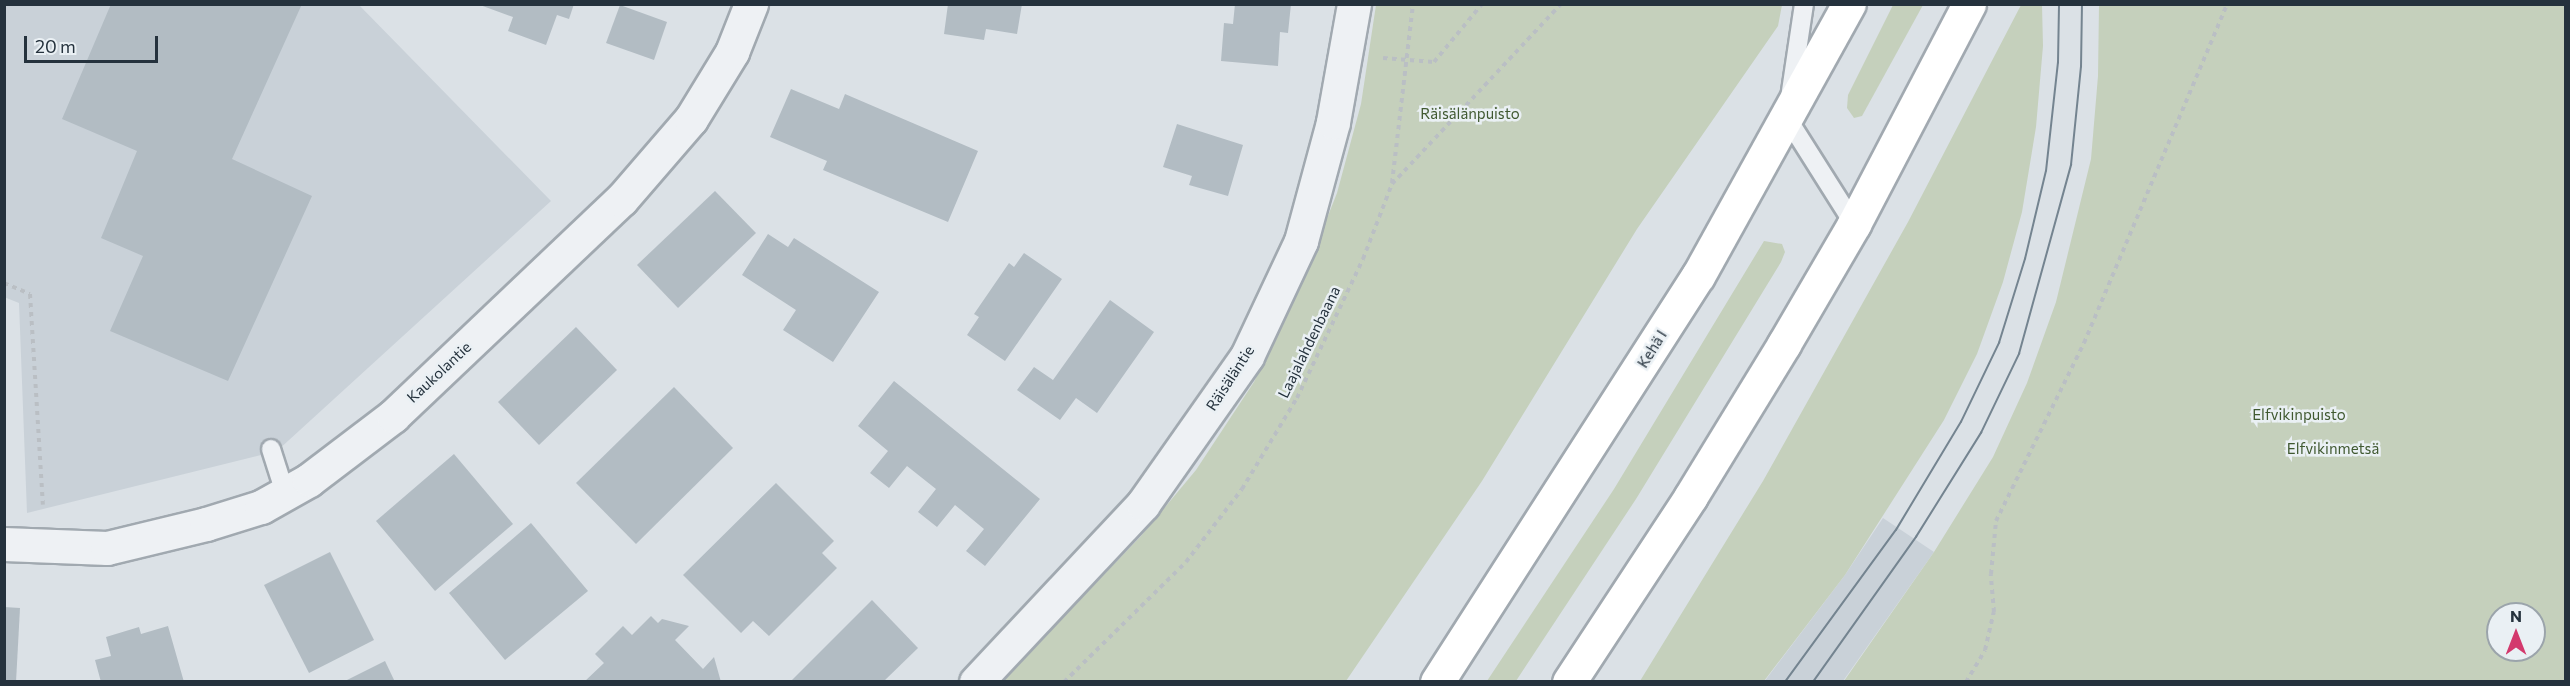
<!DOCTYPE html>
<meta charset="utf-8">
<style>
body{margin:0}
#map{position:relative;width:2570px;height:686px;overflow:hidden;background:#dbe1e6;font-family:Commissioner,sans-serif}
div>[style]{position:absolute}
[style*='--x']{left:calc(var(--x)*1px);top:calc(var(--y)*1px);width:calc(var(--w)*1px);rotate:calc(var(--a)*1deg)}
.built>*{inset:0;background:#c9d1d8}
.green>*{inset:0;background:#c5d0bc}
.building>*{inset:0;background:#b2bcc3}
.path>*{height:4px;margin-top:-2px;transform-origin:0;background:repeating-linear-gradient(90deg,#babfc4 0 4.5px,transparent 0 9px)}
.roads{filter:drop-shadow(2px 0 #a1a9b0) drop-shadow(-2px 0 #a1a9b0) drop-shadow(0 2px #a1a9b0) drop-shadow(0 -2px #a1a9b0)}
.lane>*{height:18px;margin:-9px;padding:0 9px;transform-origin:9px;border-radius:9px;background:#eef1f4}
.street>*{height:33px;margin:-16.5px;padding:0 16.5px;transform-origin:16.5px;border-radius:16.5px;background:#eef1f4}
.highway>*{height:33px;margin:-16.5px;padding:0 16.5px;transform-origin:16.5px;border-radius:16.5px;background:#fff}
.tram>*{height:1.5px;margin:-0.75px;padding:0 0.75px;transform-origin:0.75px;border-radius:0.75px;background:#748490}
span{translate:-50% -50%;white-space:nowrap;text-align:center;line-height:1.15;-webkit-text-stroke:5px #eaf0f4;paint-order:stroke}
.park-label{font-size:15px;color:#405931}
.street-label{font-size:15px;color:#25323d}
.frame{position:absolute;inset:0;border:6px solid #25323d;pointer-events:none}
.north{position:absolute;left:2486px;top:602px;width:60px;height:60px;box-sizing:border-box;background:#eaf0f4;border:2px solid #9ba4ab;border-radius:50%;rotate:0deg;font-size:16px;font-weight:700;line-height:24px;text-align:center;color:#25323d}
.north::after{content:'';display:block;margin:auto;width:21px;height:27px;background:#d3396d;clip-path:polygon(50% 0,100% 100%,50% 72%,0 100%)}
.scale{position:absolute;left:24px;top:36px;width:134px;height:27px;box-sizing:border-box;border:3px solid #25323d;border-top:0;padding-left:8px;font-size:18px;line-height:21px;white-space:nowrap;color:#25323d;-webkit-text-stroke:4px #eaf0f4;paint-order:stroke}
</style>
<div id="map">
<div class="built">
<div style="clip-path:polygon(4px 5px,359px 5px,551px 201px,277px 451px,27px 513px,19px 303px,4px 297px)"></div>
<div style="clip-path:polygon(1883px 518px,1934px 552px,1843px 681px,1764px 682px,1845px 575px)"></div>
</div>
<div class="green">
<div style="clip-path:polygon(1376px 5px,1782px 5px,1778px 26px,1637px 229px,1482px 481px,1346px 681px,1001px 682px,1141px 536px,1196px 470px,1254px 382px,1295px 299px,1337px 193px,1361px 104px)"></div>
<div style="clip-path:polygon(1893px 5px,1923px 5px,1862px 116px,1854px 118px,1847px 108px,1848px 95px)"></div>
<div style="clip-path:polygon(2021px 5px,2042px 5px,2043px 46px,2036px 127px,2022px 212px,2003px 282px,1977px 354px,1944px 420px,1845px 575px,1764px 681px,1640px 681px,1763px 481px,1908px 222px)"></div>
<div style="clip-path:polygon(evenodd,2099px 5px,2565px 5px,2565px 681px,1844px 681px,1934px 552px,1993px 457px,2027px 383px,2056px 302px,2091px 159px,2098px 76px,2099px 5px,2498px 614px,2534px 614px,2534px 650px,2498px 650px,2498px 614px)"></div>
<div style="clip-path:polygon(1764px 241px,1782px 244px,1785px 252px,1781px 262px,1636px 499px,1516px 681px,1487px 681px,1614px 489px)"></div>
</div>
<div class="building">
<div style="clip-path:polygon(111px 4px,302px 4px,232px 159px,312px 196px,228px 381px,110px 331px,143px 256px,101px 238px,137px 151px,62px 119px)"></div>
<div style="clip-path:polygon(574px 4px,569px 19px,557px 15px,546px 45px,508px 31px,513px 17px,480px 5px)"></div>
<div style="clip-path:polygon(948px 4px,1022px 4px,1017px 34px,986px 29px,984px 40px,944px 34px)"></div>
<div style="clip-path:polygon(1235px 4px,1291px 4px,1288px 33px,1280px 32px,1278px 66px,1221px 61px,1224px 23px,1233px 24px)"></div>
<div style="clip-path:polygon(620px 5px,667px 22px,654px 60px,606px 43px)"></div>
<div style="clip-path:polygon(791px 89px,839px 109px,845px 94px,978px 151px,948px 222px,823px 170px,827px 161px,770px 137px)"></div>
<div style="clip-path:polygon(1177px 124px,1243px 145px,1228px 196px,1189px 185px,1192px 176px,1163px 167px)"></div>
<div style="clip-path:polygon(715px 191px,756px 233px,678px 308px,637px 265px)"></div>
<div style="clip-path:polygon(768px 234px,788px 247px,794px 238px,879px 292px,833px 362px,783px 330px,796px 310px,742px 275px)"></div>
<div style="clip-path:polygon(1024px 253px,1062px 279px,1005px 361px,967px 335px,979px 317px,974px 314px,1009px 263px,1014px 267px)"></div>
<div style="clip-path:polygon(1110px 300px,1154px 332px,1097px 413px,1076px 398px,1060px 420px,1017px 390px,1034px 367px,1053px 380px)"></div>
<div style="clip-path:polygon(576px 327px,617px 370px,539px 445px,498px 402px)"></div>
<div style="clip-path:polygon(894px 381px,1040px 499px,985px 566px,966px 551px,984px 529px,955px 505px,937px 527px,918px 512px,936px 489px,907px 466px,889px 488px,870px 473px,888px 451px,858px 426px)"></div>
<div style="clip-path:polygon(674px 387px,733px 448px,636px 544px,576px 483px)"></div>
<div style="clip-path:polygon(454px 454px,513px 524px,435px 591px,376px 521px)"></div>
<div style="clip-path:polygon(776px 483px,834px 541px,822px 553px,837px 568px,769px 636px,753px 621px,741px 633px,683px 575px)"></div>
<div style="clip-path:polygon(531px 523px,588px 591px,505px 660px,449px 593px)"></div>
<div style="clip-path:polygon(330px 552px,374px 640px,309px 673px,264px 585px)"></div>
<div style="clip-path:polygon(872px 600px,918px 648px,883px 682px,790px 682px)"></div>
<div style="clip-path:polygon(4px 607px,20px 608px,16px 682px,4px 682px)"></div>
<div style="clip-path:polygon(651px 616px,658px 623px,662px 619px,689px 626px,675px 640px,703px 669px,714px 657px,721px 682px,584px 682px,604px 663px,595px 654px,623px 626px,632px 635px)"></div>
<div style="clip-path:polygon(168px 626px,184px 682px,101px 682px,95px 660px,111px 656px,106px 637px,139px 627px,141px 634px)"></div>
<div style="clip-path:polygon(385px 661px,395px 682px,343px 682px)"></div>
</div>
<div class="path">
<div style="--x:1383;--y:58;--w:51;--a:4.5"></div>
<div style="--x:1434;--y:62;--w:75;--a:-50.4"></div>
<div style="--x:1392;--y:183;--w:180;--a:-83.3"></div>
<div style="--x:4;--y:283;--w:28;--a:23"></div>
<div style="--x:30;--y:294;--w:211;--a:86.5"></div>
<div style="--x:1064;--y:682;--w:171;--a:-44.5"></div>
<div style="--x:1186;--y:562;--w:92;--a:-52.5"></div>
<div style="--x:1242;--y:489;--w:106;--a:-58.9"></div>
<div style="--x:1297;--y:398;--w:154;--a:-64.6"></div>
<div style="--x:1363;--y:259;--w:80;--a:-68.9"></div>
<div style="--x:1392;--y:184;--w:247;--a:-46.8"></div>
<div style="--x:1966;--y:682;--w:37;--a:-59"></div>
<div style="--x:1985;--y:650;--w:39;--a:-77"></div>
<div style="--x:1994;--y:612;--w:38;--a:-95"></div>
<div style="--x:1991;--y:574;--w:53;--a:-84.6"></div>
<div style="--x:1996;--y:521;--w:199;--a:-63.7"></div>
<div style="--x:2084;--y:343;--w:368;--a:-67.1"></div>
</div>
<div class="roads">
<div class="lane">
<div style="--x:1804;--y:4;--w:115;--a:98.5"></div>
<div style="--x:1787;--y:118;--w:125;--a:57.7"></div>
<div style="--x:271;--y:449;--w:46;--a:72.3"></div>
</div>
<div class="street">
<div style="--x:4;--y:544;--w:103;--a:2.2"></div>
<div style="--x:107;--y:548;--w:102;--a:-13.6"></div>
<div style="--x:206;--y:524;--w:58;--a:-17.2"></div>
<div style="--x:261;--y:507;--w:55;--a:-29.4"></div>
<div style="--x:309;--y:480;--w:106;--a:-37.3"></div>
<div style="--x:393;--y:416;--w:314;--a:-43.5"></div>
<div style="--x:621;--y:200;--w:107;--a:-49.2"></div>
<div style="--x:691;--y:119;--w:79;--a:-58.5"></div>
<div style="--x:732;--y:52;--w:52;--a:-68.4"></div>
<div style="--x:976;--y:682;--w:244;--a:-46.8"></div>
<div style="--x:1143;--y:504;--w:181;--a:-54.9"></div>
<div style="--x:1247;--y:356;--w:127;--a:-64.8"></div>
<div style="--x:1301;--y:241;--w:123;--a:-74.9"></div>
<div style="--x:1333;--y:122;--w:120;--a:-79.9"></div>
</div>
<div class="highway">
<div style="--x:1437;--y:682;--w:483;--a:-57.3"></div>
<div style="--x:1698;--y:276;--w:311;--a:-61"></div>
<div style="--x:1569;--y:682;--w:222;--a:-56.7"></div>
<div style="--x:1691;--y:496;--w:178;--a:-58.5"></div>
<div style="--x:1784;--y:344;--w:139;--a:-59.7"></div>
<div style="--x:1854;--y:224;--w:248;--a:-62.4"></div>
</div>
</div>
<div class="tram">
<div style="--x:1785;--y:682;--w:188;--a:-53.9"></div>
<div style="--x:1896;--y:530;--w:126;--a:-59"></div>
<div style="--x:1961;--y:422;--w:88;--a:-64.3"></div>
<div style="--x:1999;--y:343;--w:88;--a:-72.8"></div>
<div style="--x:2025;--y:259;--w:90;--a:-76.6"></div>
<div style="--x:2046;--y:171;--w:109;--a:-83.7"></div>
<div style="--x:2058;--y:63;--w:59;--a:-89"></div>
<div style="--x:1813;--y:682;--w:178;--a:-54.6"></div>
<div style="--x:1916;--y:537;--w:123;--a:-58"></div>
<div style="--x:1981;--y:433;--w:88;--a:-64.3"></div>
<div style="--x:2019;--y:354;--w:196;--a:-74.6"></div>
<div style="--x:2071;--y:165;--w:99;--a:-84.2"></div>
<div style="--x:2081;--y:67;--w:63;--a:-89.1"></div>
</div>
<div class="park-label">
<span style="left:1470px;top:114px">Räisälänpuisto</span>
<span style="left:2299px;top:415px">Elfvikinpuisto</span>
<span style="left:2333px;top:449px">Elfvikinmetsä</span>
</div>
<div class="street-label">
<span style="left:1309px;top:342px;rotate:-64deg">Laajalahdenbaana</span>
<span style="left:1652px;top:349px;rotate:-58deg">Kehä I</span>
<span style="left:439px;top:372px;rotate:-43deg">Kaukolantie</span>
<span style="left:1230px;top:378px;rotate:-57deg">Räisäläntie</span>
</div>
<div class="frame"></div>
<div class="north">N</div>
<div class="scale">20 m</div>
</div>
